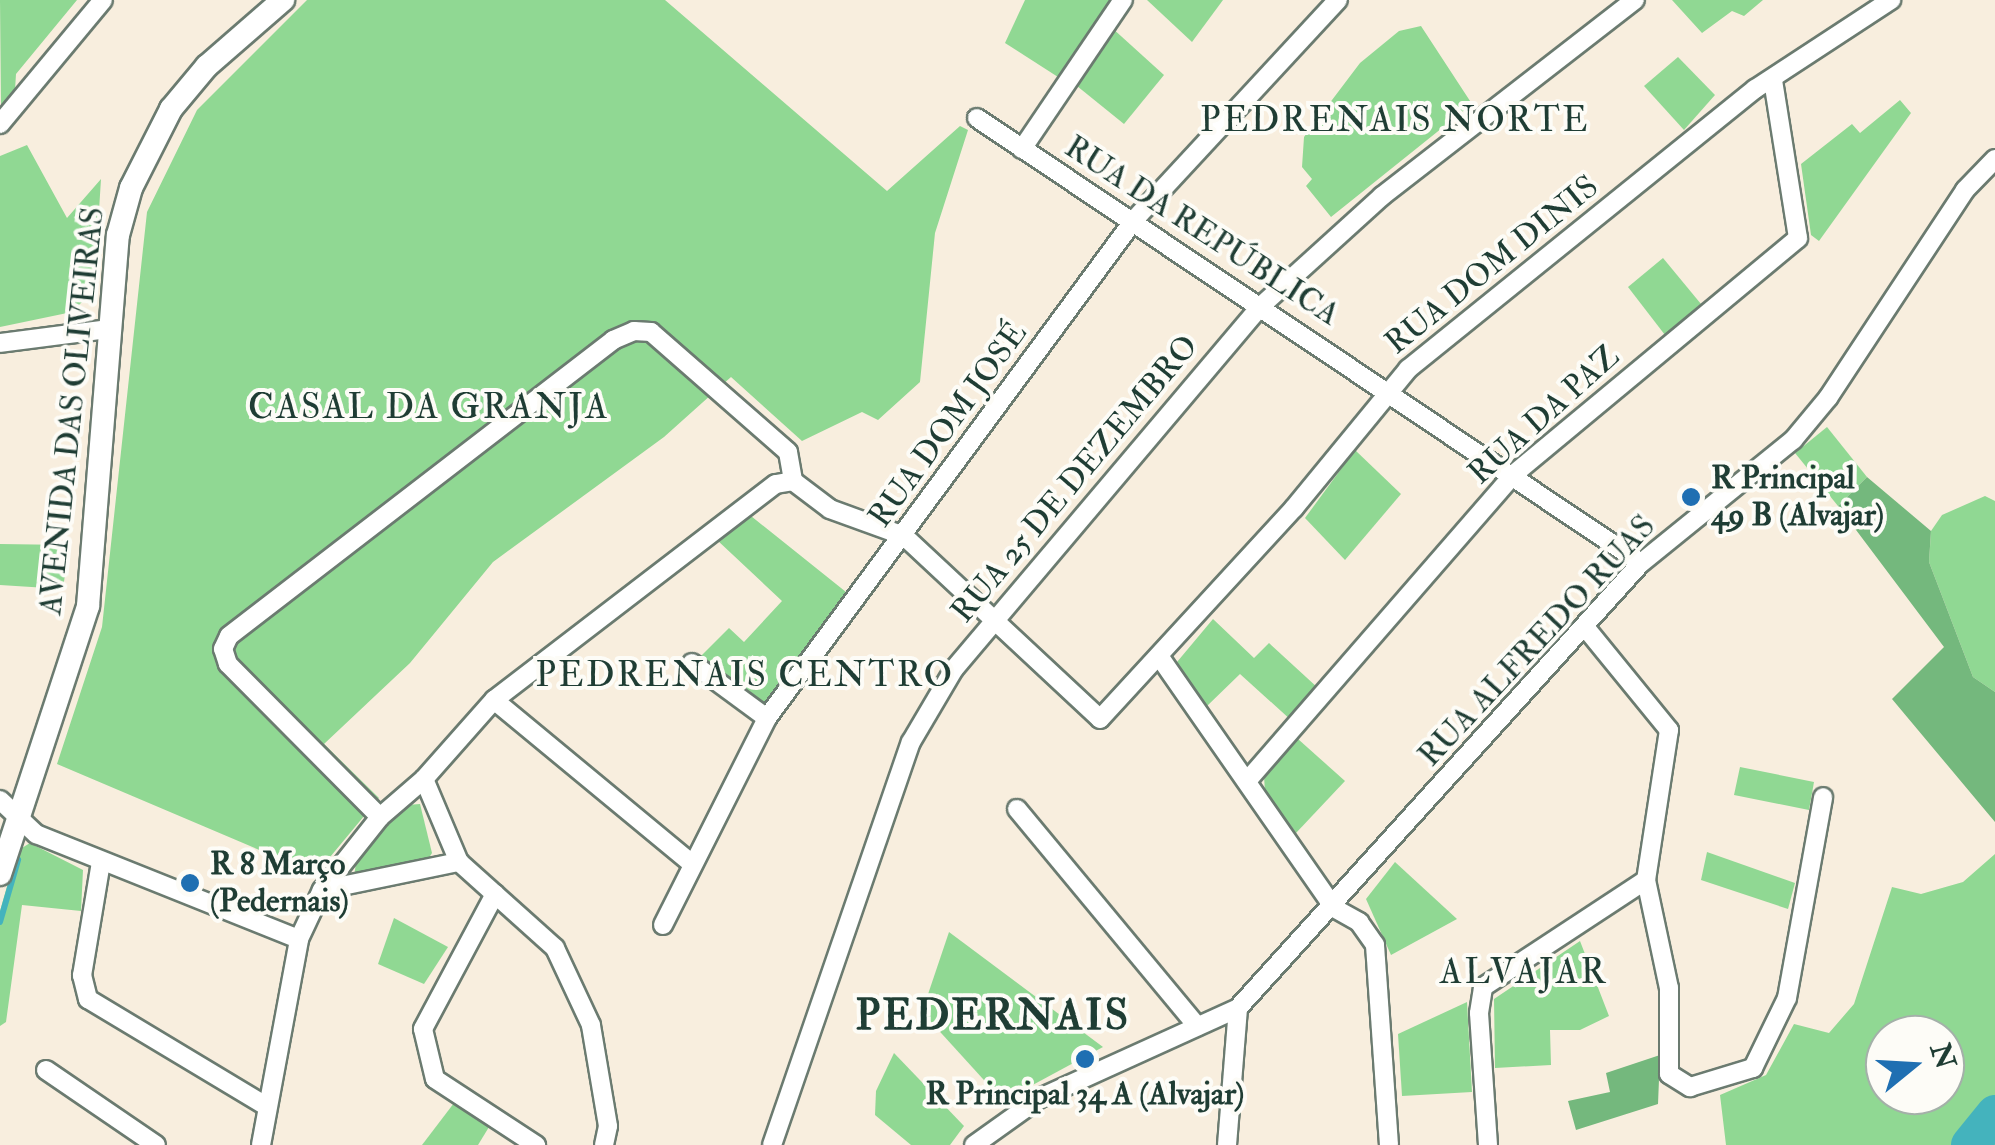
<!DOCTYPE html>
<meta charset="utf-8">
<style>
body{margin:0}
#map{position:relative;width:1995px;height:1145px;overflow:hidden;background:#f8eede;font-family:"IM FELL Double Pica",serif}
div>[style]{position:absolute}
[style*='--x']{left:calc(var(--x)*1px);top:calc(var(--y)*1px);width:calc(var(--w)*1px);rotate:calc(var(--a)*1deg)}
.green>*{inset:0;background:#90d893}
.forest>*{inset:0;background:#74b87d}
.stream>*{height:6px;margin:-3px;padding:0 3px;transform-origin:3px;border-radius:3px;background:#44b3bd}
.river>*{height:38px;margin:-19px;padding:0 19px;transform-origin:19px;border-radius:19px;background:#44b3bd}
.roads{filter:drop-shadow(2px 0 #6b7b70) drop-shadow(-2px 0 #6b7b70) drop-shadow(0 2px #6b7b70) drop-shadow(0 -2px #6b7b70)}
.minor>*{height:18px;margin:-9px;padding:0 9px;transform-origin:9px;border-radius:9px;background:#fff}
.tertiary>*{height:22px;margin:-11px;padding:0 11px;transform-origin:11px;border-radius:11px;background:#fff}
.dots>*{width:28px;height:28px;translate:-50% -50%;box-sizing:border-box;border:5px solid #fdfcf7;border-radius:50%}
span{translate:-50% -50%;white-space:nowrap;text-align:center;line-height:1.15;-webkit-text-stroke:8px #fdfcf7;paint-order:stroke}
.street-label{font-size:32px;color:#1f3d34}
.poi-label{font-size:32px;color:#1f3d34;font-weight:700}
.left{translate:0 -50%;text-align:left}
.neighbourhood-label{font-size:35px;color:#1f3d34;letter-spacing:2.5px}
.district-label{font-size:42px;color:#1f3d34;font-weight:700;letter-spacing:2.5px}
.north{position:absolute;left:1865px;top:1015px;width:100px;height:100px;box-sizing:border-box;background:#fdfcf7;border:2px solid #a4b0a9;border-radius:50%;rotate:72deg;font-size:28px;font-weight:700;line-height:40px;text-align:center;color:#1f3d34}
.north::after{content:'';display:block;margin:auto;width:35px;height:45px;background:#1f6fb2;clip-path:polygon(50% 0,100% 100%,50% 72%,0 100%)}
</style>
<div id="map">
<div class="green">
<div style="clip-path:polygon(0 0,77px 0,16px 74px,15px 90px,1px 106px)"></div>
<div style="clip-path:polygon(307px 0,665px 0,887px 191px,960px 126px,968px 130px,935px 233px,920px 382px,878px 420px,862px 412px,802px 441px,731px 377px,664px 437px,493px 562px,410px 663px,324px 744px,379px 798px,316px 874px,57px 764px,102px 627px,147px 212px,197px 110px)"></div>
<div style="clip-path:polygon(1025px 0,1111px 0,1058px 77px,1005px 43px)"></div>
<div style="clip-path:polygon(1147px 0,1223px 0,1192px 42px)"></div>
<div style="clip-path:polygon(1672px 0,1763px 0,1744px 16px,1732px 11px,1702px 33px)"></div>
<div style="clip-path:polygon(1421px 26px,1472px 104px,1331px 217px,1306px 186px,1312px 179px,1302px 167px,1304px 137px,1360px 63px,1399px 31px)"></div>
<div style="clip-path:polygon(1111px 27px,1164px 75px,1124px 124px,1077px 86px)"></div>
<div style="clip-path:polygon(1678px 57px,1715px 95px,1684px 130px,1644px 86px)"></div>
<div style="clip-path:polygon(1900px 100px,1911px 113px,1819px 241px,1811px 235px,1801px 164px,1852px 124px,1860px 133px)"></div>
<div style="clip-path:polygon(27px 145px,67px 218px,101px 179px,94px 290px,72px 312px,0 327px,0 156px)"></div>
<div style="clip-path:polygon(1663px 258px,1701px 304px,1665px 335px,1628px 287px)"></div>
<div style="clip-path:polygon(1827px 427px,1867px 477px,1838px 506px,1795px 453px)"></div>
<div style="clip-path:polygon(1355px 450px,1401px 494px,1345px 560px,1305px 518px)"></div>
<div style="clip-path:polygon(1985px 496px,1995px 501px,1995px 692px,1973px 677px,1929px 562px,1931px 531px,1942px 515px)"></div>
<div style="clip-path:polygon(751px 516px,846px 592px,765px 703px,700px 657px,729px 628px,744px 642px,782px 601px,717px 540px)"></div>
<div style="clip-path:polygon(0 544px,69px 545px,63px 589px,0 585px)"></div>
<div style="clip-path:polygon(1213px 619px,1254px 658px,1269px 643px,1318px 688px,1292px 721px,1240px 674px,1206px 707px,1177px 662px)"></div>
<div style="clip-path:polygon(1298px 739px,1345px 781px,1296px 833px,1265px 792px,1264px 776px)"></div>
<div style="clip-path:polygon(1740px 767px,1814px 782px,1809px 810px,1734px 795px)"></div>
<div style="clip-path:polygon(420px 804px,432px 853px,425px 864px,354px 876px,357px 857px,407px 805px)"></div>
<div style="clip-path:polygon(30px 843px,83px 870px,81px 911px,22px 905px,6px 1022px,0 1026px,0 911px,17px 851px)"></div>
<div style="clip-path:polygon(1707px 852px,1795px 883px,1788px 909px,1701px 880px)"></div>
<div style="clip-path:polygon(evenodd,1995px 854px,1995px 1145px,1726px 1145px,1720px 1095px,1766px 1075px,1794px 1024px,1829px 1033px,1854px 1004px,1892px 887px,1921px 894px,1963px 882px,1995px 854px,1945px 1035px,1945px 1095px,1885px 1095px,1885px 1035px,1945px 1035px)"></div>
<div style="clip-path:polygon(1395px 862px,1457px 919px,1391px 955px,1366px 899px)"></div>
<div style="clip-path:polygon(394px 918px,448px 947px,424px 984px,378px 964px)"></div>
<div style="clip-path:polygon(949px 932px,1103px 1047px,1003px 1101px,922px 1012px)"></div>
<div style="clip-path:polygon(1580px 941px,1609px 1016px,1580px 1030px,1550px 1030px,1551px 1065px,1495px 1068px,1494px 999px)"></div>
<div style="clip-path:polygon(1467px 1002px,1472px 1092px,1402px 1096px,1398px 1034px)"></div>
<div style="clip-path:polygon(894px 1053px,964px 1126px,950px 1145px,911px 1145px,875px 1115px,876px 1091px)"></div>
<div style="clip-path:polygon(454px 1103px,489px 1127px,478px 1145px,422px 1145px)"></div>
</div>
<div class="forest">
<div style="clip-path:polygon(1867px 477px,1931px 531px,1929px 562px,1973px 677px,1995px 692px,1995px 822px,1892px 699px,1944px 647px,1838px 506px)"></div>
<div style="clip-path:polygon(1660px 1055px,1658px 1104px,1576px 1130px,1568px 1101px,1610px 1092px,1606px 1073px)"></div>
</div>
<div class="stream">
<div style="--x:0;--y:922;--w:65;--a:-73.8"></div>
</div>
<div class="river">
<div style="--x:1970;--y:1145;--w:40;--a:-51"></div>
</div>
<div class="roads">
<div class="minor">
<div style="--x:977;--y:118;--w:799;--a:33.83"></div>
<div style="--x:0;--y:124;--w:161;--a:-50.3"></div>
<div style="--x:1022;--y:149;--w:180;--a:-55.9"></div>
<div style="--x:0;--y:343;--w:109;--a:-7.4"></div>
<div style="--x:1585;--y:627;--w:133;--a:50.8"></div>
<div style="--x:1669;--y:730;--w:152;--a:98.7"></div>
<div style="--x:1646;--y:880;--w:110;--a:78"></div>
<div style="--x:1669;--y:988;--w:86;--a:90"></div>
<div style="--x:1669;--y:1074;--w:25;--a:32"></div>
<div style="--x:1690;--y:1087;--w:66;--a:-16.8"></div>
<div style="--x:1753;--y:1068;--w:78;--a:-64.1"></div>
<div style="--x:1787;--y:998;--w:204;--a:-79.8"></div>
<div style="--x:1159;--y:656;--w:307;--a:55.2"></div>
<div style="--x:1334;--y:908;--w:29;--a:29"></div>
<div style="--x:1359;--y:922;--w:28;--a:55"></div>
<div style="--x:1375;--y:945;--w:200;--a:86"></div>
<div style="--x:692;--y:663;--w:93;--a:36.3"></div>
<div style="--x:494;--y:700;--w:254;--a:39.6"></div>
<div style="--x:1247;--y:781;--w:407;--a:-49"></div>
<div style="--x:1514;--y:474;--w:369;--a:-39.7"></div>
<div style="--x:1798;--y:238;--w:160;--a:-99"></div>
<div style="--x:0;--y:800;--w:50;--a:43.4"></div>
<div style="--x:36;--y:834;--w:283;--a:21.8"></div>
<div style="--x:1017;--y:809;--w:282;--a:50.3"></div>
<div style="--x:380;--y:817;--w:216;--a:-134.8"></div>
<div style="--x:228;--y:664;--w:16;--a:-108"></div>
<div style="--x:223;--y:649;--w:14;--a:-65"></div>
<div style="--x:229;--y:636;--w:485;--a:-37.6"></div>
<div style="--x:613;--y:340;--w:23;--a:-23"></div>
<div style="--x:634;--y:331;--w:17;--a:3"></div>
<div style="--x:651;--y:332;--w:182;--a:41.2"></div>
<div style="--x:788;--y:452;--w:29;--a:80"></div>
<div style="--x:101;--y:862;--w:115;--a:99.5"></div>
<div style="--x:82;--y:975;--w:25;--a:76"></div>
<div style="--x:88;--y:999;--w:208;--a:31"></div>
<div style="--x:322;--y:890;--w:93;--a:-51.5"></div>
<div style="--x:380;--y:817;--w:58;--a:-40.8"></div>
<div style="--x:495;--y:894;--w:153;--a:118.1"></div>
<div style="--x:423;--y:1029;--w:51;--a:76.5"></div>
<div style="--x:435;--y:1079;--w:121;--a:33.2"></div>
<div style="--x:663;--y:925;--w:232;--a:-63.3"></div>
<div style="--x:767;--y:718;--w:619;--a:-53.61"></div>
<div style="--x:1134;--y:220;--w:300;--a:-47.2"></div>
<div style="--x:46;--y:1070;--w:133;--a:34.3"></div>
<div style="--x:261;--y:1145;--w:209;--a:-79.5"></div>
<div style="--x:299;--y:939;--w:54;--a:-64.9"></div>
<div style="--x:322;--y:890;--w:140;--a:-11.6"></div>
<div style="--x:604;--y:1145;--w:19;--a:-78"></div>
<div style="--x:608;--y:1126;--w:102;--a:-99.6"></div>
<div style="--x:591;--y:1025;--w:85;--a:-115.1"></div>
<div style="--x:555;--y:948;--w:129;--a:-138.1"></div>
<div style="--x:459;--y:862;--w:90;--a:-112.9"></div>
<div style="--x:424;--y:779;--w:106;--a:-48.5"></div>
<div style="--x:494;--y:700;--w:355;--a:-37.5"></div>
<div style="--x:776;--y:484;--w:17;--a:-10"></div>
<div style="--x:793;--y:481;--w:46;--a:37.1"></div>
<div style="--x:830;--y:509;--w:79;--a:20"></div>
<div style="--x:904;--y:536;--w:268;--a:43"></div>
<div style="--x:1100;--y:719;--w:287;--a:-47.4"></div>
<div style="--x:1294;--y:508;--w:180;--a:-50.6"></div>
<div style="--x:1408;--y:369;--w:446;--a:-38.9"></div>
<div style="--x:1755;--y:89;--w:163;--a:-33.2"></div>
<div style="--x:772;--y:1145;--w:426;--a:-71"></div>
<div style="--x:911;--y:742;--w:85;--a:-59.5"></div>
<div style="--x:954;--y:669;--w:477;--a:-49.8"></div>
<div style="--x:1262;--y:305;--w:162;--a:-42.2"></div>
<div style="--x:1382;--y:196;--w:320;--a:-37.8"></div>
<div style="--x:974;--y:1145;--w:81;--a:-35.5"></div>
<div style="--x:1040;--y:1098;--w:217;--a:-24.4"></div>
<div style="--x:1238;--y:1008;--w:600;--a:-47.84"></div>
<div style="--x:1641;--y:563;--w:196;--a:-39"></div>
<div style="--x:1793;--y:440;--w:55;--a:-50.2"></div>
<div style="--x:1828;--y:398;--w:249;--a:-56.6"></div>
<div style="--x:1965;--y:190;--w:43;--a:-45.9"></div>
<div style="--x:1227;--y:1145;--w:137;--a:-85.4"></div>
<div style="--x:1488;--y:1145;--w:132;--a:-93.9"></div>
<div style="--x:1479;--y:1013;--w:26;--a:-81"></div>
<div style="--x:1483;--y:987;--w:195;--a:-33.3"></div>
</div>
<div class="tertiary">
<div style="--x:0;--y:874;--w:282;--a:-71.8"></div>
<div style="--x:88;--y:606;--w:372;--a:-85.4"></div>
<div style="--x:118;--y:235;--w:49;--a:-74.5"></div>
<div style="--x:131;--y:188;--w:89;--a:-63.1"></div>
<div style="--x:171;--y:109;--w:56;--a:-50.1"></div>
<div style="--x:207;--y:66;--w:101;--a:-41"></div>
</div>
</div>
<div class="dots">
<div style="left:1691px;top:497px;background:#1f6fb2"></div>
<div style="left:190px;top:883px;background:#1f6fb2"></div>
<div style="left:1085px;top:1059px;background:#1f6fb2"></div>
</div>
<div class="street-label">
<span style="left:1202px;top:231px;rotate:33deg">RUA DA REPÚBLICA</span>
<span style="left:1492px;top:265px;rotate:-39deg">RUA DOM DINIS</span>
<span style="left:72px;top:411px;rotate:-84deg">AVENIDA DAS OLIVEIRAS</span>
<span style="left:1544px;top:415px;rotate:-42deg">RUA DA PAZ</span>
<span style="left:948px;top:425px;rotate:-54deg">RUA DOM JOSÉ</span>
<span style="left:1075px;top:479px;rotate:-50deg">RUA 25 DE DEZEMBRO</span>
<span style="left:1537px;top:641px;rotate:-47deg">RUA ALFREDO RUAS</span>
</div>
<div class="poi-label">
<span class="left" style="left:1711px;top:497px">R Principal<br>49 B (Alvajar)</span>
<span class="left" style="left:210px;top:883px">R 8 Março<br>(Pedernais)</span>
<span style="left:1085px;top:1094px">R Principal 34 A (Alvajar)</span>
</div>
<div class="neighbourhood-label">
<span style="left:1395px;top:120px">PEDRENAIS NORTE</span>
<span style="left:429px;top:407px">CASAL DA GRANJA</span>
<span style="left:745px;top:675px">PEDRENAIS CENTRO</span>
<span style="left:1524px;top:972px">ALVAJAR</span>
</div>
<div class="district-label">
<span style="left:993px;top:1016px">PEDERNAIS</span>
</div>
<div class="north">N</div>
</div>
